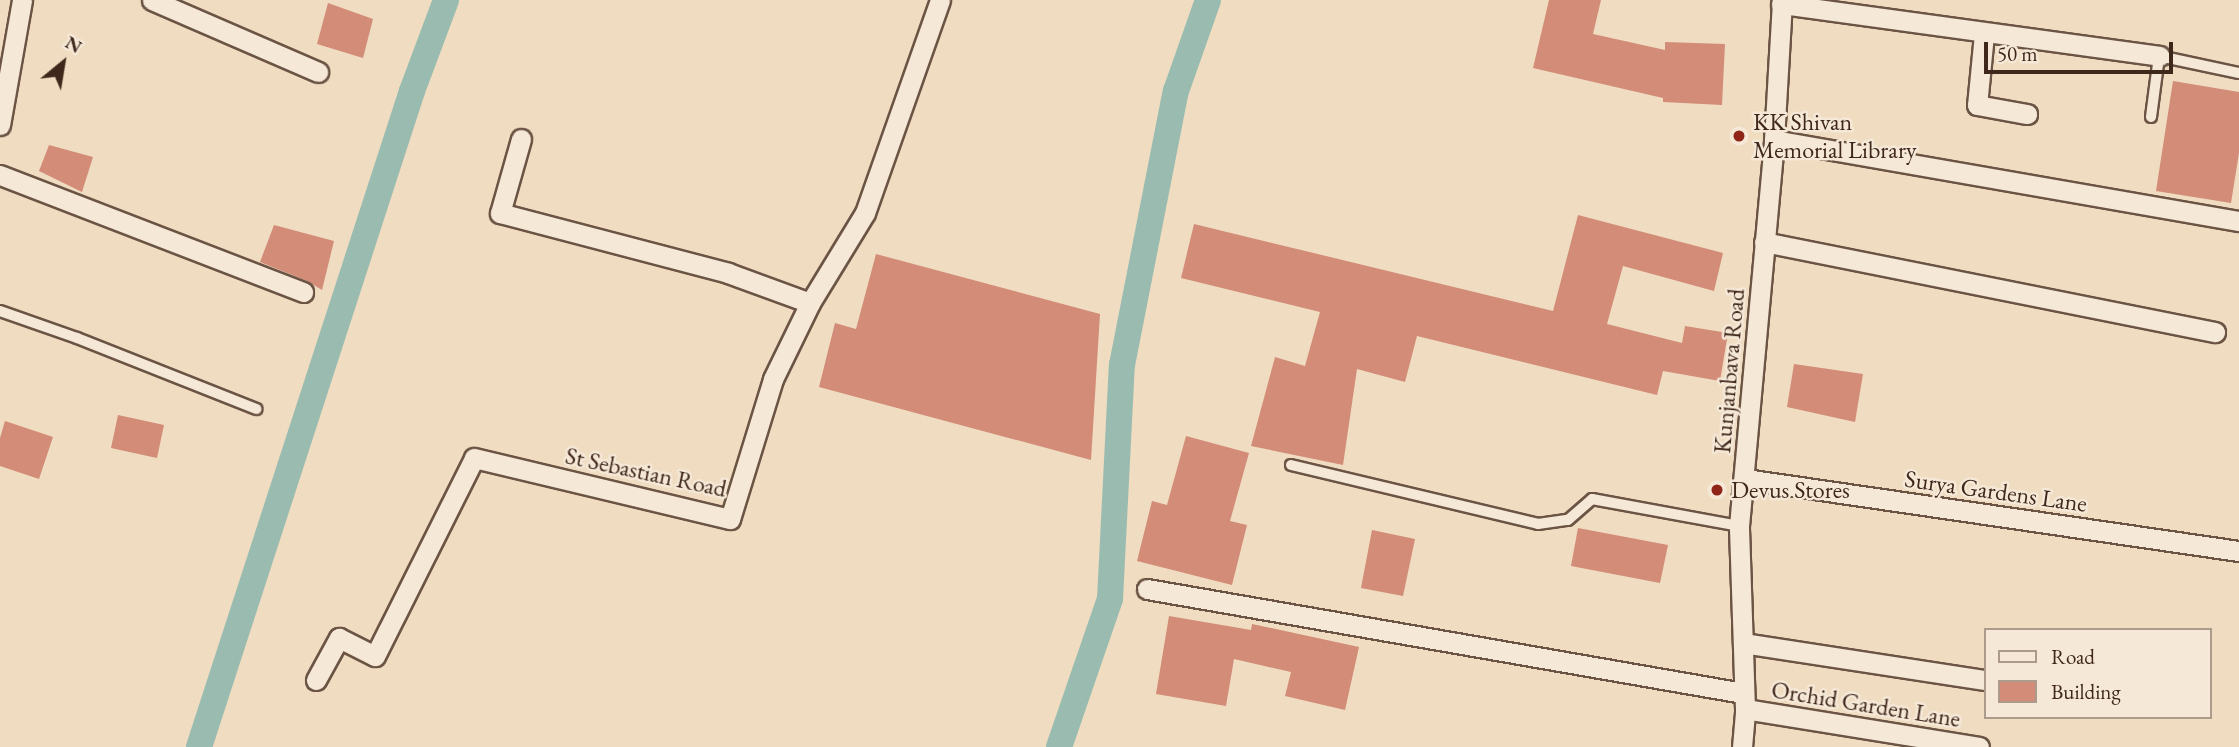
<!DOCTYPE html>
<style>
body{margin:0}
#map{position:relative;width:2239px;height:747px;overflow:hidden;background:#efdcc1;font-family:"EB Garamond",serif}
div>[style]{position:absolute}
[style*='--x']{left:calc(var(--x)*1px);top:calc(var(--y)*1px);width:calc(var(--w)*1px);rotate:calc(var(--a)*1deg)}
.canal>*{height:26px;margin:-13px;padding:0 13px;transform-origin:13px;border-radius:13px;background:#9abcb0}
.building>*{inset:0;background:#d28c78}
.roads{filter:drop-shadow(2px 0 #6b5444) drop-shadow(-2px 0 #6b5444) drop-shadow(0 2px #6b5444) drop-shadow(0 -2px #6b5444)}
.lane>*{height:10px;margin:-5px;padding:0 5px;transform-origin:5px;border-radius:5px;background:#f5e8d7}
.street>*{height:19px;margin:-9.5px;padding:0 9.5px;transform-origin:9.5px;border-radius:9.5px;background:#f5e8d7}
.dots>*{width:19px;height:19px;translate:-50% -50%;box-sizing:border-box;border:4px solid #f5e8d7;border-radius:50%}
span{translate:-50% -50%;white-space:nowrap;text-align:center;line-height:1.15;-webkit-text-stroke:5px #f5e8d7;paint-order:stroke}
.poi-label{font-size:24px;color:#3f271b}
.left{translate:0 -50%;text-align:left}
.street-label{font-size:24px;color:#3f271b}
.legend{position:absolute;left:1984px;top:628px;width:228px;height:91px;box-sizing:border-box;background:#f5e8d7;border:2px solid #ac9b8c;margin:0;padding:9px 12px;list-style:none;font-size:21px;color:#3f271b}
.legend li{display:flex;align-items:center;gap:14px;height:35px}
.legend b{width:35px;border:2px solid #ac9b8c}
.north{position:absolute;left:28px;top:28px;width:70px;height:70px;-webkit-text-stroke:5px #f5e8d7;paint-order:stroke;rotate:30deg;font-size:19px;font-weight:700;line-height:28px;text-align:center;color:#3f271b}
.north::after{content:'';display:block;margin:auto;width:24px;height:32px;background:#3f271b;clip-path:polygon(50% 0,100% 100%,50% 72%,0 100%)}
.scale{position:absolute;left:1984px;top:42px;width:189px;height:32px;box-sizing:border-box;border:4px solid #3f271b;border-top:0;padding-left:9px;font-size:21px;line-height:24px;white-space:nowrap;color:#3f271b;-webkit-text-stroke:5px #f5e8d7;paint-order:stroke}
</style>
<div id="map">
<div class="canal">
<div style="--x:199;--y:747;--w:690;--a:-72.01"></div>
<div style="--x:412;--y:91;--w:97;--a:-69.5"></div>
<div style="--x:1059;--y:747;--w:157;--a:-71"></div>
<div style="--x:1110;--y:599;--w:234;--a:-87.1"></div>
<div style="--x:1122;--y:365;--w:279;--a:-78.9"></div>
<div style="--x:1176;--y:91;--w:96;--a:-70.6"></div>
</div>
<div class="building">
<div style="clip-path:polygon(1549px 0,1601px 0,1593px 34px,1665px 50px,1665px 42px,1725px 44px,1722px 105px,1663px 102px,1663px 98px,1533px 68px)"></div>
<div style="clip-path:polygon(328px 3px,373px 19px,363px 58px,317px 44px)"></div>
<div style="clip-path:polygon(2173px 81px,2239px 92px,2239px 153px,2231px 203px,2156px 191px)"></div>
<div style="clip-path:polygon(49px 145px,93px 157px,82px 192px,39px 171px)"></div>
<div style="clip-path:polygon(1578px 215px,1723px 253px,1714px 291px,1623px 266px,1607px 324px,1682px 343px,1685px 326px,1728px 333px,1720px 381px,1663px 371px,1657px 395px,1417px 336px,1405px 382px,1357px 369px,1343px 465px,1251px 446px,1275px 357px,1305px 366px,1320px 312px,1181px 278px,1194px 224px,1553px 311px)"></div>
<div style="clip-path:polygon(274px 225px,334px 241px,322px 290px,307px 281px,260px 262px)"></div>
<div style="clip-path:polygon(876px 254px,1100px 314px,1091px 460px,819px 387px,835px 323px,856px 329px)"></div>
<div style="clip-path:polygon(1794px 364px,1863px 374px,1855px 422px,1787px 407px)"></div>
<div style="clip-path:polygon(118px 415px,164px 425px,157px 458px,111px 448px)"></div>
<div style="clip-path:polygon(5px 421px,53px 437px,39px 479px,0 466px,0 438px)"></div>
<div style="clip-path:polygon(1186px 436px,1249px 453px,1230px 521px,1247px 525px,1232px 585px,1137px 561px,1152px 501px,1167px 505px)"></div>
<div style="clip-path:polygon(1578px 528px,1668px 545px,1660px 583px,1571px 566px)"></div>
<div style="clip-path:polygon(1372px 530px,1415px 539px,1403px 596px,1361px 588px)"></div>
<div style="clip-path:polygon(1169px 616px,1251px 630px,1252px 624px,1359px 647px,1345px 710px,1285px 696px,1291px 672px,1234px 659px,1226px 706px,1156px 694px)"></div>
</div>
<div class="roads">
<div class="lane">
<div style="--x:2151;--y:117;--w:62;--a:-82.5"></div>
<div style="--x:2159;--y:56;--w:82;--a:12"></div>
<div style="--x:0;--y:311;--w:82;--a:19.3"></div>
<div style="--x:77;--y:338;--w:193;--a:21.6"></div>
<div style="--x:1291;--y:465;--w:254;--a:13.4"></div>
<div style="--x:1538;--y:524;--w:30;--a:-8"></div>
<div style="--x:1568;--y:520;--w:32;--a:-41"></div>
<div style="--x:1592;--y:499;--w:149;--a:10.4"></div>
</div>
<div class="street">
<div style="--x:152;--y:0;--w:181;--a:23.4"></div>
<div style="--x:1781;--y:4;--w:382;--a:7.8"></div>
<div style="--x:1984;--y:34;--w:71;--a:95.6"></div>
<div style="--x:1977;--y:105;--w:51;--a:10.2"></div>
<div style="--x:0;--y:125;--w:127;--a:-80"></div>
<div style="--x:521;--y:139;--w:77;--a:105.8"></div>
<div style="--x:500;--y:213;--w:236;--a:14.7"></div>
<div style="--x:728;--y:273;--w:87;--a:20.1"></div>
<div style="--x:1774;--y:140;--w:472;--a:9.9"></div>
<div style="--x:0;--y:175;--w:325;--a:21.1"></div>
<div style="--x:1764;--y:242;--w:460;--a:11.3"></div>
<div style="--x:1745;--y:479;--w:499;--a:8.3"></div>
<div style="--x:1147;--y:589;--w:605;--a:9.9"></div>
<div style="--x:1743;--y:643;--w:245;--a:8.7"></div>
<div style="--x:316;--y:680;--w:48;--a:-61.3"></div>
<div style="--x:339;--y:638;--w:40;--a:26.6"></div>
<div style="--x:375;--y:656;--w:221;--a:-63.4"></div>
<div style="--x:474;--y:458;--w:263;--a:13.4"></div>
<div style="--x:730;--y:519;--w:146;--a:-72.9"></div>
<div style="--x:773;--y:379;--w:85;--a:-64"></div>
<div style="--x:810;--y:303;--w:105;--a:-58.6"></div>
<div style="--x:865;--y:213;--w:226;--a:-70.6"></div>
<div style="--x:1745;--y:709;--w:237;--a:9.2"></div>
<div style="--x:1742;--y:747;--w:38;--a:-85"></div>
<div style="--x:1745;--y:709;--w:183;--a:-91.9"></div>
<div style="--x:1739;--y:526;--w:388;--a:-84.8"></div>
<div style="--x:1774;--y:140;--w:140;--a:-86.7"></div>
</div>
</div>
<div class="dots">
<div style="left:1739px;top:136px;background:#8f2418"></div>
<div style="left:1717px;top:490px;background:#8f2418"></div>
</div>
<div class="poi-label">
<span class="left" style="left:1753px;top:136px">KK Shivan<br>Memorial Library</span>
<span class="left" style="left:1731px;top:490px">Devus Stores</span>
</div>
<div class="street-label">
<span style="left:1729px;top:371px;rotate:-85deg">Kunjanbava Road</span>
<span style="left:646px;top:472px;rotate:12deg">St Sebastian Road</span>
<span style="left:1996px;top:491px;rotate:8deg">Surya Gardens Lane</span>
<span style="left:1866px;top:704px;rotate:9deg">Orchid Garden Lane</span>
</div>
<ul class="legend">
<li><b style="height:9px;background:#f5e8d7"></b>Road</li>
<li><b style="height:19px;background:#d28c78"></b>Building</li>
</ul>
<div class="north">N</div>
<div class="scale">50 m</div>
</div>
